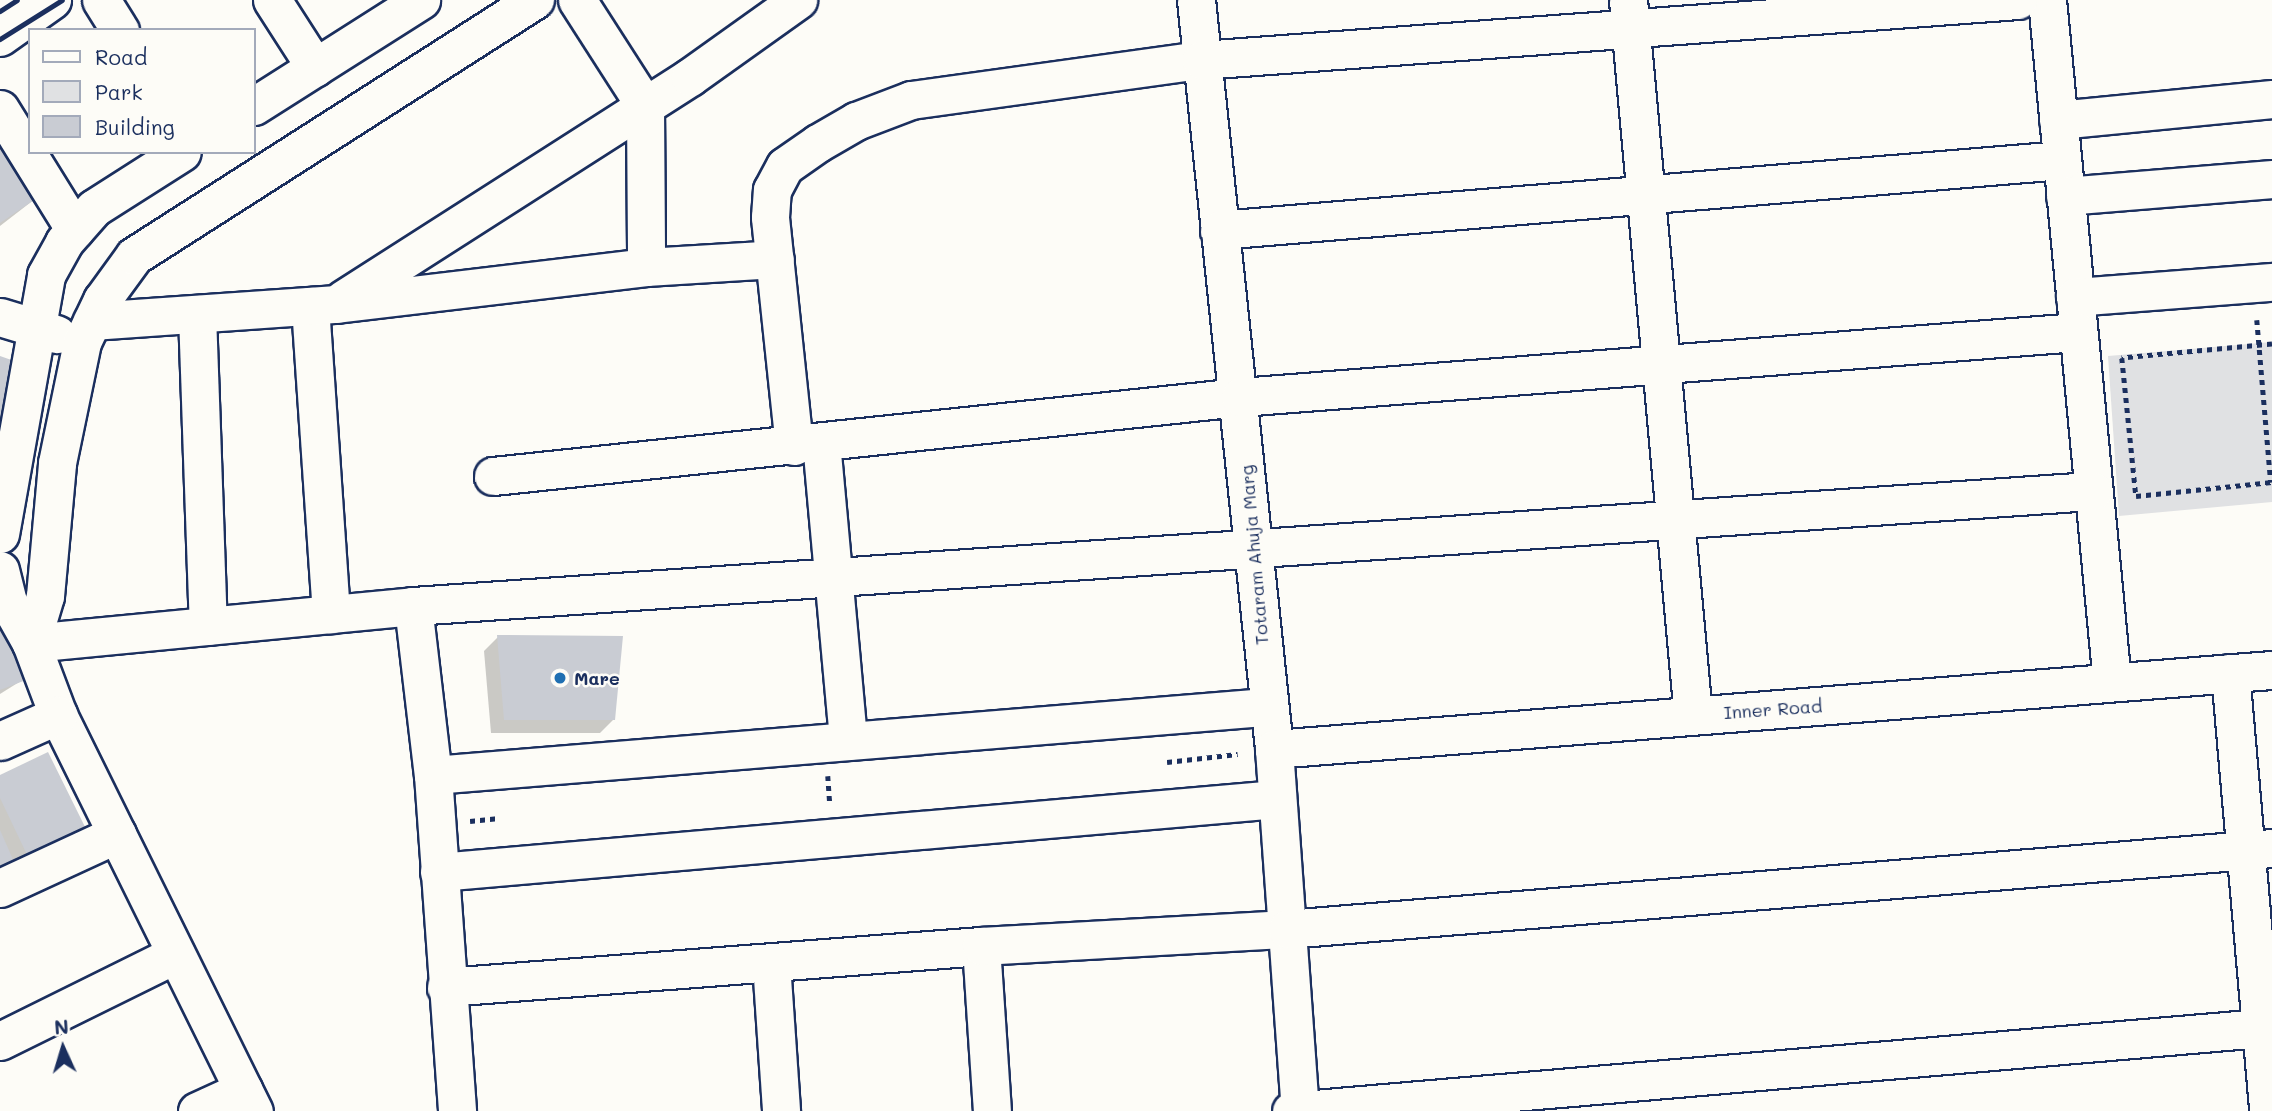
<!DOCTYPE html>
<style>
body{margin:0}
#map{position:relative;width:2272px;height:1111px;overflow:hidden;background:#fdfcf7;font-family:Mali,sans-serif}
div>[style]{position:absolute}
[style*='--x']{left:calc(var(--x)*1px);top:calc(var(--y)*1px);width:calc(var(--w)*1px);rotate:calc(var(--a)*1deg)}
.green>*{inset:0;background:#e0e1e3}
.shadow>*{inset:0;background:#0003}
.building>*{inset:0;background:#c9ccd3}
.path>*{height:4.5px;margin-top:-2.25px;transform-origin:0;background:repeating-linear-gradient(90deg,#1b2f5e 0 5px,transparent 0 10px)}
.roads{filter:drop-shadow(2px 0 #1b2f5e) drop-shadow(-2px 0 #1b2f5e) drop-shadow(0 2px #1b2f5e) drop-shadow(0 -2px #1b2f5e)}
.street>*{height:37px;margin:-18.5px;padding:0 18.5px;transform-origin:18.5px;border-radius:18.5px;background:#fdfcf7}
.secondary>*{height:38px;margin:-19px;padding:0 19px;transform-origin:19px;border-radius:19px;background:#fdfcf7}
.rail>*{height:5px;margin:-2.5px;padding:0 2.5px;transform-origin:2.5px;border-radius:2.5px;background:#1b2f5e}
.dots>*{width:19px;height:19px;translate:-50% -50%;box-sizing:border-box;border:4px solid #fdfcf7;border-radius:50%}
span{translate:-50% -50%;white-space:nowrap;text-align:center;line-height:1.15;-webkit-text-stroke:5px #fdfcf7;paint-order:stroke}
.street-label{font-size:18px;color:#1b2f5e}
.poi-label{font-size:18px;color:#1b2f5e;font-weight:700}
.left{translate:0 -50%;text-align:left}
.legend{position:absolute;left:28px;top:28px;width:228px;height:126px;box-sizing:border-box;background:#fdfcf7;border:2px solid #a3aaba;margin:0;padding:9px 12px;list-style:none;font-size:21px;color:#1b2f5e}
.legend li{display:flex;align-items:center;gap:14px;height:35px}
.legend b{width:35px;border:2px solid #a3aaba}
.north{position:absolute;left:28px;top:1013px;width:70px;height:70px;-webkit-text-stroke:5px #fdfcf7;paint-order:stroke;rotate:356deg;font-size:19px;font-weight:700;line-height:28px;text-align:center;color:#1b2f5e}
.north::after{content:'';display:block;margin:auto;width:24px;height:32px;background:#1b2f5e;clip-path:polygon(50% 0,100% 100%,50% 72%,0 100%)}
</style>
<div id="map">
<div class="green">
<div style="clip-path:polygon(2272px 342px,2272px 502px,2119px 516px,2108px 356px)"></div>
</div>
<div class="shadow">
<div style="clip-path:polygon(0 126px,44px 192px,0 226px)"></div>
<div style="clip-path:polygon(0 622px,24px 679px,0 694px)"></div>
<div style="clip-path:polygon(498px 637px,614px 719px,600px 733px,491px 733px,484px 651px)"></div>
<div style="clip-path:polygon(0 777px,87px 835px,0 877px)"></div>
</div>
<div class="building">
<div style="clip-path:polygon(0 123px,46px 192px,0 223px)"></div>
<div style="clip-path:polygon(0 356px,20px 363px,1px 424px,0 424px)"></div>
<div style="clip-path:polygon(0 617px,26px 680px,0 690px)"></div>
<div style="clip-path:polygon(497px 635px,623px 636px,615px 720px,504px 720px)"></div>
<div style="clip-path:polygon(48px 752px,89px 835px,31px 863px,0 798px,0 775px)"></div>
<div style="clip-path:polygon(0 830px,15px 864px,0 871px)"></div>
</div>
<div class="path">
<div style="--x:2257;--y:320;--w:163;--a:85.1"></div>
<div style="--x:2272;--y:344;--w:151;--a:174.7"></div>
<div style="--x:2122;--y:358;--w:139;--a:84.2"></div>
<div style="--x:2136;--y:496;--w:137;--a:-5.9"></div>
<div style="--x:1167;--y:762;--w:71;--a:-6.4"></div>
<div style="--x:828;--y:776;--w:26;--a:86"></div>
<div style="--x:470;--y:821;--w:27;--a:-6"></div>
</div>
<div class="roads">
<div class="street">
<div style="--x:101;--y:0;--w:36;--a:58"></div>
<div style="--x:272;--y:0;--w:80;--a:57.3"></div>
<div style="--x:577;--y:0;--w:126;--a:57.3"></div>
<div style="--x:645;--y:106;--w:161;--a:89.6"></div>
<div style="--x:1196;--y:0;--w:753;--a:84.05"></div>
<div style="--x:1274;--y:749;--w:363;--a:85.9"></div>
<div style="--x:1628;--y:0;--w:718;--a:84.81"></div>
<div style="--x:2047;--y:0;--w:685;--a:84.56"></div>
<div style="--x:254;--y:106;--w:198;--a:-32.4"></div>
<div style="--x:0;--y:109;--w:142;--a:58.2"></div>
<div style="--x:2058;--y:120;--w:215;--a:-5.6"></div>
<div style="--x:2065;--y:196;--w:208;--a:-4.7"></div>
<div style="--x:1219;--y:230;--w:846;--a:-4.75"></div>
<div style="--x:2075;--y:297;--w:198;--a:-4.4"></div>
<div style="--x:343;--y:299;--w:412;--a:-32.6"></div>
<div style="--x:690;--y:77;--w:133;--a:-35.5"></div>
<div style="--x:310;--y:306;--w:309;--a:86.1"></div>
<div style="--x:197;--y:314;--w:312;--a:88"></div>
<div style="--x:0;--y:317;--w:59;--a:16.9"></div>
<div style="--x:92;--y:321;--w:245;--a:-4"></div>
<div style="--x:336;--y:304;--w:312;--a:-6.8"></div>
<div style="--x:646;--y:267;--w:129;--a:-3.5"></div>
<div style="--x:821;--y:442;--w:300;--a:84.8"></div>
<div style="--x:794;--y:446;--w:230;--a:-96"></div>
<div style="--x:770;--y:217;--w:27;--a:-86"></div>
<div style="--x:772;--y:190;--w:27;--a:-62"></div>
<div style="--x:785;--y:166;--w:40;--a:-34.9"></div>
<div style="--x:818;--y:143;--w:44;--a:-30.1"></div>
<div style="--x:856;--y:121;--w:59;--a:-20.9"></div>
<div style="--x:911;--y:100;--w:293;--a:-7.9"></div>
<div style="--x:1201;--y:60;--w:819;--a:-4.2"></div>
<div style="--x:493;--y:476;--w:751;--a:-6.04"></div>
<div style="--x:1240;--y:397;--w:841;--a:-4.44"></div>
<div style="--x:0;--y:534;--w:263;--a:-79.9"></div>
<div style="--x:46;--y:275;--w:38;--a:-61"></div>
<div style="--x:64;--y:242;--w:45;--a:-48.6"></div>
<div style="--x:94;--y:208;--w:104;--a:-32.5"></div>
<div style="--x:0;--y:570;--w:33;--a:76"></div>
<div style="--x:8;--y:602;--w:47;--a:60.7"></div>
<div style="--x:31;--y:643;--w:77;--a:69.4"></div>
<div style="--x:58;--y:715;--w:442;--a:63.7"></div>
<div style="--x:413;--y:606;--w:170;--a:83.3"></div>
<div style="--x:433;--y:775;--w:337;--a:85.9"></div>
<div style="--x:31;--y:643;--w:384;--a:-5.5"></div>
<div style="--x:413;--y:606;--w:1684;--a:-3.92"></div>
<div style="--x:31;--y:643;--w:49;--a:-73.4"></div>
<div style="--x:45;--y:596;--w:134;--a:-84.8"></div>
<div style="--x:57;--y:463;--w:124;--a:-78.3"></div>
<div style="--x:82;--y:342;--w:47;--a:-64.5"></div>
<div style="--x:102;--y:300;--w:54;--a:-54"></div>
<div style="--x:134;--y:256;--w:476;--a:-32.6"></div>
<div style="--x:2230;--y:673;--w:440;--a:85"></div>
<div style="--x:0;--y:741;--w:64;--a:-24.1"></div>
<div style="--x:1274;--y:749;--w:1001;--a:-4.53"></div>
<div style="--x:433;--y:775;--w:836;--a:-4.67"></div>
<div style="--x:439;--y:872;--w:841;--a:-4.98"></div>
<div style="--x:0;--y:888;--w:129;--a:-24.8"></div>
<div style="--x:981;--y:946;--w:165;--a:86.2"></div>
<div style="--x:771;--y:963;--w:148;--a:86.1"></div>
<div style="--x:446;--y:987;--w:537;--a:-4.38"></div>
<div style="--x:981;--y:946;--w:306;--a:-3.2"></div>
<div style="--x:1287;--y:929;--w:988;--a:-4.7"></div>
<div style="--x:0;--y:1041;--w:196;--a:-26.3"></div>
<div style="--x:197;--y:1111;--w:51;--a:-24.5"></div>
<div style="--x:1291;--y:1111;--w:985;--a:-4.89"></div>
</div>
<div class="secondary">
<div style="--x:0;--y:37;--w:64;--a:-35.4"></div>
</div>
</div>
<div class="rail">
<div style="--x:0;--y:11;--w:20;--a:-33"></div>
<div style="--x:0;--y:39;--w:73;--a:-32.2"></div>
</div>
<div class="dots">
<div style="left:560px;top:678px;background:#1f6fb2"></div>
</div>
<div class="street-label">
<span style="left:1254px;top:555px;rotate:-95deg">Totaram Ahuja Marg</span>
<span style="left:1773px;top:709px;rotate:-4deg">Inner Road</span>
</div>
<div class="poi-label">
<span class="left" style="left:574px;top:678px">Mare</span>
</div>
<ul class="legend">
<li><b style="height:9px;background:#fdfcf7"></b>Road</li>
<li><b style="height:19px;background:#e0e1e3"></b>Park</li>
<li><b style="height:19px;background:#c9ccd3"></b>Building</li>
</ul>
<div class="north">N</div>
</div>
